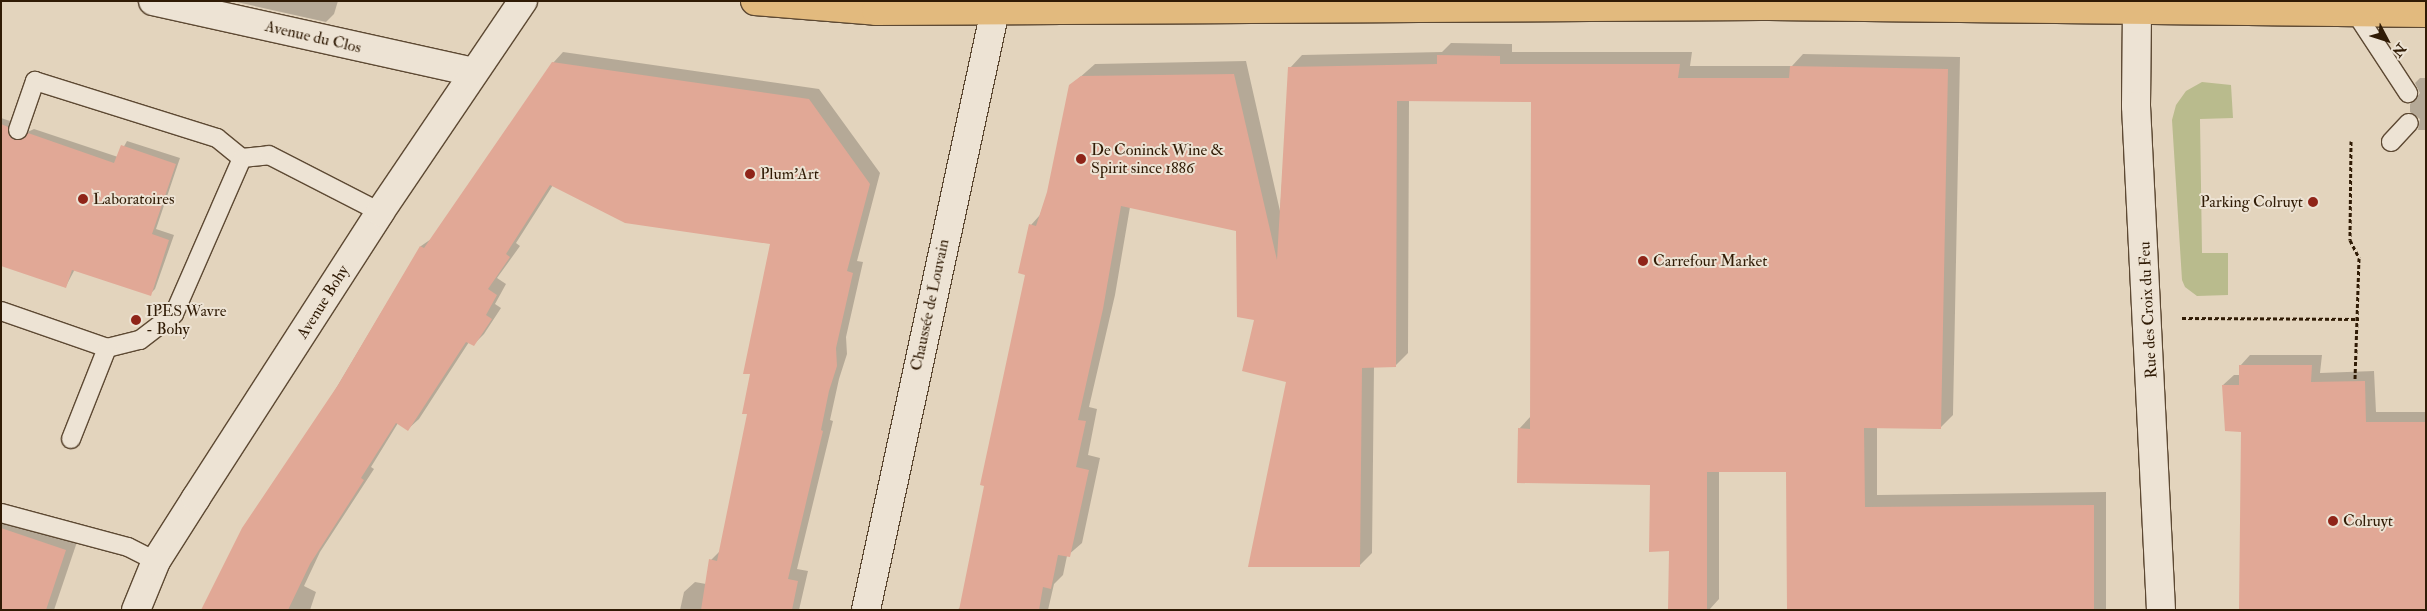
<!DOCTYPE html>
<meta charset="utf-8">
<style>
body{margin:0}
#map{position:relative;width:2427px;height:611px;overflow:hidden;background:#e3d4bd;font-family:"IM FELL Double Pica",serif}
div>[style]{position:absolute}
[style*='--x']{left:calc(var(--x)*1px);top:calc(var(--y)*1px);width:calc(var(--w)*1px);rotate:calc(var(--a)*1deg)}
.green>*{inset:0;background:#b9bb8d}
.shadow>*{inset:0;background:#0003}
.building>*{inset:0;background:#e1a896}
.path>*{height:3px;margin-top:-1.5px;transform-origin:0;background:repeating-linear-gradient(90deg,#301b05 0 4px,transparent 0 6.5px)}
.roads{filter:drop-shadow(1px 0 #5d4933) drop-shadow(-1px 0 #5d4933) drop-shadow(0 1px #5d4933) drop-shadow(0 -1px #5d4933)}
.service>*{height:18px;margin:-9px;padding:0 9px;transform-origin:9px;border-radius:9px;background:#ede3d4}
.minor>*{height:28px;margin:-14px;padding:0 14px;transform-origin:14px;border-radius:14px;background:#ede3d4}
.secondary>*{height:28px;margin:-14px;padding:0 14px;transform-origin:14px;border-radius:14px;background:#ede3d4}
.primary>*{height:28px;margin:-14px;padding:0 14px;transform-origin:14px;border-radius:14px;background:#e2ba7e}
.dots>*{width:14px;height:14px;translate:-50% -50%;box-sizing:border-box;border:2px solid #ede3d4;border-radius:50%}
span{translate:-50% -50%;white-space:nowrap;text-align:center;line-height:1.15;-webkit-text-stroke:4px #ede3d4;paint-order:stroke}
.street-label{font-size:16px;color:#301b05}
.poi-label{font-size:16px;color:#301b05}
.left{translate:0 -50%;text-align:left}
.right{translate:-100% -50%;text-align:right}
.frame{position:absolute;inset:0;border:2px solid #301b05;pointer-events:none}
.north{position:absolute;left:2362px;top:15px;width:50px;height:50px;-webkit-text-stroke:4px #ede3d4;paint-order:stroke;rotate:130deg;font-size:14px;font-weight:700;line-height:20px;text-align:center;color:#301b05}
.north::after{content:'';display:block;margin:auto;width:18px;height:22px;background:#301b05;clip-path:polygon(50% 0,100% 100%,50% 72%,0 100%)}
</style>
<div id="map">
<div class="green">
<div style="clip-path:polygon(2202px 82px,2231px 85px,2233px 118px,2200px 119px,2202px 253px,2228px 253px,2228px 295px,2197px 296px,2185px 287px,2182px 280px,2172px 120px,2176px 105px,2186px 91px)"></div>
</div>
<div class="shadow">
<div style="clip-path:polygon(232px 1px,338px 1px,334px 14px,326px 22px)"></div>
<div style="clip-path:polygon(1451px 43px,1512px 44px,1512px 52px,1692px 52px,1690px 66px,1792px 66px,1803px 54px,1960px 57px,1953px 415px,1940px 428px,1877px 427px,1877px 495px,2106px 492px,2106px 610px,1788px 610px,1787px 471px,1719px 470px,1719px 599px,1709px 610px,1669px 610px,1670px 550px,1651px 484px,1519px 429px,1531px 416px,1532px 101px,1409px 100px,1408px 353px,1395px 366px,1374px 366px,1372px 553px,1359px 566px,1288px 381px,1255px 319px,1237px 230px,1130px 207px,1115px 295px,1089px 407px,1097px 409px,1088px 455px,1100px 458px,1082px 543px,1067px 556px,1063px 575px,1054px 584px,1048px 610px,957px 610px,961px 607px,1027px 274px,1031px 225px,1040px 215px,1048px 192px,1070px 86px,1095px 64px,1246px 61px,1280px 211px,1290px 68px,1302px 55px,1442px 52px)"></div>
<div style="clip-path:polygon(563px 52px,819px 89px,880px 173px,857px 261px,863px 262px,846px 337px,847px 354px,839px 379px,830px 420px,833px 421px,797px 569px,808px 571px,799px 610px,680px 610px,684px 592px,695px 582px,706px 584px,711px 560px,721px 550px,748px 413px,772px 243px,553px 185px,516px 243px,520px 246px,497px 278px,506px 284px,495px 304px,501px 308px,484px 334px,474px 344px,469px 342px,419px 419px,408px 429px,398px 423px,371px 467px,374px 469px,320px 552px,304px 586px,316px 592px,310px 610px,204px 610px,421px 246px,434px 237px,553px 63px)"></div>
<div style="clip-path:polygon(2420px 78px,2426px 78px,2426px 130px,2418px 130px,2420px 119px,2410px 112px,2410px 104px,2420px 93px,2415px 83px)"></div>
<div style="clip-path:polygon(1px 118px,13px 122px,21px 135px,34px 129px,118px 157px,127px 141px,180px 158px,156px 229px,174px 235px,155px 289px,150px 294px,75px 269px,66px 286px,1px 265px)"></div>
<div style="clip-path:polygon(2250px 355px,2322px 355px,2320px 373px,2374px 371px,2376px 412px,2426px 412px,2426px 610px,2242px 430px,2223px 385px,2234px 375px,2240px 375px,2240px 366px)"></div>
<div style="clip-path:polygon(1px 515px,79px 536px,54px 610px,1px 610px)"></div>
</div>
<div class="building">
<div style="clip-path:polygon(1437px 55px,1500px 56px,1500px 64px,1680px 64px,1678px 78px,1789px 78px,1790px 66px,1948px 69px,1941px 429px,1864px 428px,1865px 507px,2094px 505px,2094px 610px,1787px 610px,1786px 472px,1707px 472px,1707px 610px,1668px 610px,1669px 551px,1649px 552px,1650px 485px,1517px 483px,1518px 428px,1530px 429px,1531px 102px,1397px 101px,1396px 367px,1362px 368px,1360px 567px,1248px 567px,1286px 382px,1242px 371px,1254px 320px,1237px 317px,1236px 231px,1121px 206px,1103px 309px,1078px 420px,1086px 421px,1076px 467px,1089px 470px,1070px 557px,1058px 555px,1051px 589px,1043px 587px,1039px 610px,959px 610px,984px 486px,980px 485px,1025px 275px,1018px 273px,1029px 224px,1036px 226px,1047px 192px,1069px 85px,1081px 76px,1234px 74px,1277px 260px,1288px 67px,1437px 64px)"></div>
<div style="clip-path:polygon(552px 62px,809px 99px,870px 184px,847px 271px,853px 273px,836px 348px,837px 366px,829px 391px,821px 430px,823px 431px,788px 579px,798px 581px,792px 610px,701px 610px,709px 559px,717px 561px,747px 414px,742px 414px,750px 374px,743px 374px,770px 244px,625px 223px,550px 185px,506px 254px,510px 257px,488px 289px,497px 295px,486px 315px,492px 319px,474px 346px,466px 342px,408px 431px,396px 423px,361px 478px,364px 480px,310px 564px,288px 610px,201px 610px,242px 528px,338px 385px,420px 246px,424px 248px)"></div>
<div style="clip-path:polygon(1px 124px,8px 127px,10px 137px,15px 140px,25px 138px,28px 133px,114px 163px,121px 145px,176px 164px,152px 234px,169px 240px,151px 296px,72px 270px,66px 288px,1px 266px)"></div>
<div style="clip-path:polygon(2239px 365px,2312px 365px,2311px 382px,2365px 381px,2366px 422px,2426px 422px,2426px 610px,2239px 610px,2241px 432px,2225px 431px,2222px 385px,2239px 385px)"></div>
<div style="clip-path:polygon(1px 528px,66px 550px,46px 610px,1px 610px)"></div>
</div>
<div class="path">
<div style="--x:2351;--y:141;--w:99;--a:90.6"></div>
<div style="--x:2350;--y:240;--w:20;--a:63"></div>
<div style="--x:2359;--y:258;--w:123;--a:91.9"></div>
<div style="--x:2182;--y:318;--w:177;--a:0.3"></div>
</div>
<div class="roads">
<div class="service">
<div style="--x:2355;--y:12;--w:97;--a:56.8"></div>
<div style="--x:18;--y:130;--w:52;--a:-70.9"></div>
<div style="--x:35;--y:81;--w:191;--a:17.4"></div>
<div style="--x:217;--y:138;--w:32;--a:39"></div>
<div style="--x:242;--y:158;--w:27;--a:-6"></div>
<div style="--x:269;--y:155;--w:125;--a:27.2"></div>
<div style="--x:2391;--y:142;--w:26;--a:-47"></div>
<div style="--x:1;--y:311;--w:112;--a:19.2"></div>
<div style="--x:107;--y:348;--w:34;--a:-14"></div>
<div style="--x:140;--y:340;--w:43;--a:-37.4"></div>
<div style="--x:174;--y:314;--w:170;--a:-66.4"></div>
<div style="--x:71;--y:439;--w:98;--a:-68.4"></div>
<div style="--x:1;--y:513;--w:131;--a:15"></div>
<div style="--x:128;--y:547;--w:31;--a:27"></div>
</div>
<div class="minor">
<div style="--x:153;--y:1;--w:328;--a:12.5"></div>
<div style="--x:2137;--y:10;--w:96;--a:90.6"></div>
<div style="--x:2136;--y:106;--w:505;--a:87.16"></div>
<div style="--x:136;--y:610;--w:53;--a:-67.8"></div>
<div style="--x:156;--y:561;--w:75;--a:-57.6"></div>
<div style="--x:196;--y:498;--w:340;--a:-57.2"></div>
<div style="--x:380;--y:212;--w:255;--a:-55.9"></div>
</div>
<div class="secondary">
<div style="--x:866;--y:610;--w:623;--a:-77.86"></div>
</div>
<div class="primary">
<div style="--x:755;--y:1;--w:121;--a:4.7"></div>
<div style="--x:876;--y:11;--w:893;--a:-0.32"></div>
<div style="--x:1769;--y:6;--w:657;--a:0.61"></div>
</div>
</div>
<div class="dots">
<div style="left:1081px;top:159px;background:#8f2418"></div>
<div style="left:750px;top:174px;background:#8f2418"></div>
<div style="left:83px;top:199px;background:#8f2418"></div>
<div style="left:2313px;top:202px;background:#8f2418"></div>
<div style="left:1643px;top:261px;background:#8f2418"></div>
<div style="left:136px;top:320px;background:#8f2418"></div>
<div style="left:2333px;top:521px;background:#8f2418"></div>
</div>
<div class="street-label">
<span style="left:313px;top:37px;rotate:13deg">Avenue du Clos</span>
<span style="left:323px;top:302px;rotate:-58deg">Avenue Bohy</span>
<span style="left:930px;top:305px;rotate:-78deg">Chaussée de Louvain</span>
<span style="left:2148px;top:310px;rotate:-93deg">Rue des Croix du Feu</span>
</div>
<div class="poi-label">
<span class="left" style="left:1091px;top:159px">De Coninck Wine &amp;<br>Spirit since 1886</span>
<span class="left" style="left:760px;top:174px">Plum'Art</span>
<span class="left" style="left:93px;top:199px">Laboratoires</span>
<span class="right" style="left:2303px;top:202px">Parking Colruyt</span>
<span class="left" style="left:1653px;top:261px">Carrefour Market</span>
<span class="left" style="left:146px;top:320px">IPES Wavre<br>- Bohy</span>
<span class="left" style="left:2343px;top:521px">Colruyt</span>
</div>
<div class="frame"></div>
<div class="north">N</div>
</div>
